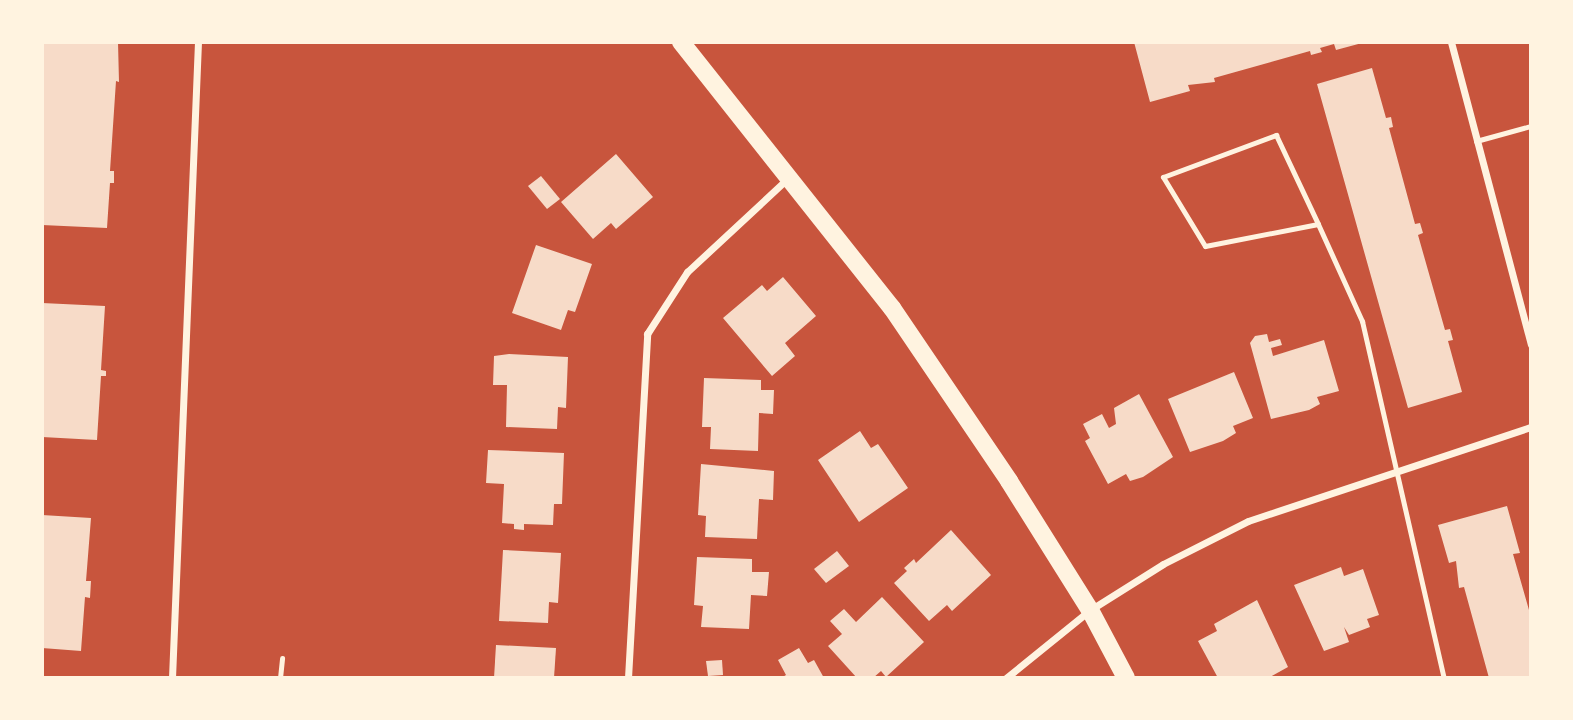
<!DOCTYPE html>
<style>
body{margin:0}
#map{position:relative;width:1573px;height:720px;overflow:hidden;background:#c8553d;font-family:"IBM Plex Sans",sans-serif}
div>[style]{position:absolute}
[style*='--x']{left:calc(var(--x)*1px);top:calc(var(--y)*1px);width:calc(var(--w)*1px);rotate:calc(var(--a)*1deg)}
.building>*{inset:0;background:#f7dbc8}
.service>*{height:5px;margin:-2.5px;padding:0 2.5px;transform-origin:2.5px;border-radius:2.5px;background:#fff3e0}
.minor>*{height:7px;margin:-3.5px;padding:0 3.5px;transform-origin:3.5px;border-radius:3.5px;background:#fff3e0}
.primary>*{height:18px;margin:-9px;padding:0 9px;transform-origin:9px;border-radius:9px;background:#fff3e0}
span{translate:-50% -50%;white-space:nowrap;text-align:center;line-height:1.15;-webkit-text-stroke:7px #fff3e0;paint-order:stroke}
.frame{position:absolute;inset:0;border:44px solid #fff3e0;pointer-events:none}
</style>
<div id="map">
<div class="building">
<div style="clip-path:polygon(42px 42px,118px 42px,119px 82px,116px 81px,110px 171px,114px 171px,114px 183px,110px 183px,107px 228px,42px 225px)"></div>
<div style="clip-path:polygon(1134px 42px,1362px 42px,1362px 43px,1336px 50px,1334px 44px,1320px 48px,1322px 52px,1311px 55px,1310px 51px,1214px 78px,1215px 82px,1188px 85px,1190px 91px,1150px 102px)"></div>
<div style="clip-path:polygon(1372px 68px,1386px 118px,1391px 117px,1393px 127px,1389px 128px,1415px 224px,1420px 223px,1423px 233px,1418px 235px,1445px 330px,1450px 329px,1453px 340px,1448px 341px,1462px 392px,1408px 408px,1317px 84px)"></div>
<div style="clip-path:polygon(616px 154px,653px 197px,616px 229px,611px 223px,593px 239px,561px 202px)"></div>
<div style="clip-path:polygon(541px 176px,560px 199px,547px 209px,528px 186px)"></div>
<div style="clip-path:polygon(536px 245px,592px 264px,575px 312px,568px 310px,561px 330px,512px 313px)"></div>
<div style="clip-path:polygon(783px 277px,816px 316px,785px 343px,795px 356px,772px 376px,723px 318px,762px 285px,767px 291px)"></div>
<div style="clip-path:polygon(42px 303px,105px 306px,101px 370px,106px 371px,106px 376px,101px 376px,97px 440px,42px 437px)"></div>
<div style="clip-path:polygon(1267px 334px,1269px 342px,1280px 339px,1282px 345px,1271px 348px,1273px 356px,1324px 340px,1339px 391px,1317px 397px,1320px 404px,1309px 410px,1271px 419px,1250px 343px,1255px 336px)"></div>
<div style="clip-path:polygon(509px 354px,568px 357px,566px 408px,558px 407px,557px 429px,506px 427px,507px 385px,493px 385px,494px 356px)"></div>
<div style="clip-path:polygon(1234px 372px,1253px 418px,1233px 426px,1236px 433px,1223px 441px,1190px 452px,1168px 399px)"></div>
<div style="clip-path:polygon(704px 378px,761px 380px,761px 390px,774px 390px,773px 414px,759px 413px,758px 451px,710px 449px,711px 427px,702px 427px)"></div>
<div style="clip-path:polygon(1139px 394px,1173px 457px,1143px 477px,1130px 481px,1126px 474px,1108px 484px,1085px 441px,1090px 438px,1083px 424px,1102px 414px,1109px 428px,1116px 424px,1114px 408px)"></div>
<div style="clip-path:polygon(860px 431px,871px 448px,878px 444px,908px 488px,859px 522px,818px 460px)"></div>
<div style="clip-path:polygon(488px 450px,564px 453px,562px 504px,554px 504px,553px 525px,524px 524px,524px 530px,514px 529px,514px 524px,502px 523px,504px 484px,486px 483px)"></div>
<div style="clip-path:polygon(701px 464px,774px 471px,773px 500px,759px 499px,757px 539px,705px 537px,706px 516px,698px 515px)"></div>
<div style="clip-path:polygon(1507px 506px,1520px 553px,1513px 554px,1531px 617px,1531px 678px,1489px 678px,1464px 587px,1459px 588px,1456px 561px,1449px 563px,1438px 525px)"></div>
<div style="clip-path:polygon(42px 515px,91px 518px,86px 581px,91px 581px,90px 598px,85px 597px,81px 651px,42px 648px)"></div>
<div style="clip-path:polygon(951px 530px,991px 575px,952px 611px,947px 605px,929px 621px,894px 583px,907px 571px,904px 568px,914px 559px,916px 563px)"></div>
<div style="clip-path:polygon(503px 550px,561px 553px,558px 603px,549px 602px,548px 623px,499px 621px)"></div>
<div style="clip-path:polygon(837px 551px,849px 566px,826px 583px,814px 569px)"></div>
<div style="clip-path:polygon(697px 557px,752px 559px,752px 572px,769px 572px,767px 596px,751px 595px,749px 629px,701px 627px,703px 606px,694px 605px)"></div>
<div style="clip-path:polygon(1341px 567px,1344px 576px,1363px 569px,1379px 615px,1367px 619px,1370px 627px,1349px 635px,1344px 627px,1349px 642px,1324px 651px,1294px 585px)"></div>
<div style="clip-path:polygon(882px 597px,924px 642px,886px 677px,881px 671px,873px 678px,857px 678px,828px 646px,842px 634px,830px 621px,844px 609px,856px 622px)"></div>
<div style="clip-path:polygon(1257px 600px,1288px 667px,1268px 678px,1218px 678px,1198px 641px,1217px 631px,1214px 624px)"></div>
<div style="clip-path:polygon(496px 645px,556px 648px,554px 678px,494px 678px)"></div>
<div style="clip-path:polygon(799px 648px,808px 663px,814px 660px,824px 678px,781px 678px,786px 675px,778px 660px)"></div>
<div style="clip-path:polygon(722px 660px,723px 675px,708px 676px,706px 661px)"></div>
</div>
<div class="service">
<div style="--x:1476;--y:141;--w:57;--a:-15.3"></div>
<div style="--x:1318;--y:224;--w:115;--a:169"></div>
<div style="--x:1205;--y:246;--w:81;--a:-121.3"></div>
<div style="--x:1163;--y:177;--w:121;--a:-20.4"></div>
<div style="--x:1276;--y:135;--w:98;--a:64.7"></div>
<div style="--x:1318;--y:224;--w:107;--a:65.6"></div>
<div style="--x:1362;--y:321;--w:366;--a:77.1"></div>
<div style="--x:280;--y:678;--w:20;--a:-84"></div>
</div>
<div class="minor">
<div style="--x:1451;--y:42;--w:313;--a:75.2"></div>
<div style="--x:172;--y:678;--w:637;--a:-87.66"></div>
<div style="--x:628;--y:678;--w:345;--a:-86.8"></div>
<div style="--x:647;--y:334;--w:74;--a:-57.2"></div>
<div style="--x:687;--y:272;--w:138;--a:-42.9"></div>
<div style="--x:1006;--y:678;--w:108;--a:-39"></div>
<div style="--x:1090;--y:610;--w:86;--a:-32.2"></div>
<div style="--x:1163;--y:564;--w:95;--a:-26.8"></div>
<div style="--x:1248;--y:521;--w:298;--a:-18.4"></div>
</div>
<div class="primary">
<div style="--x:681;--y:42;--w:340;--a:51.6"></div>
<div style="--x:892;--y:308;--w:209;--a:55.9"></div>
<div style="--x:1009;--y:481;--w:152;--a:57.9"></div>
<div style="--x:1090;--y:610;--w:77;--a:62.1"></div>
</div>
<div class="frame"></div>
</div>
